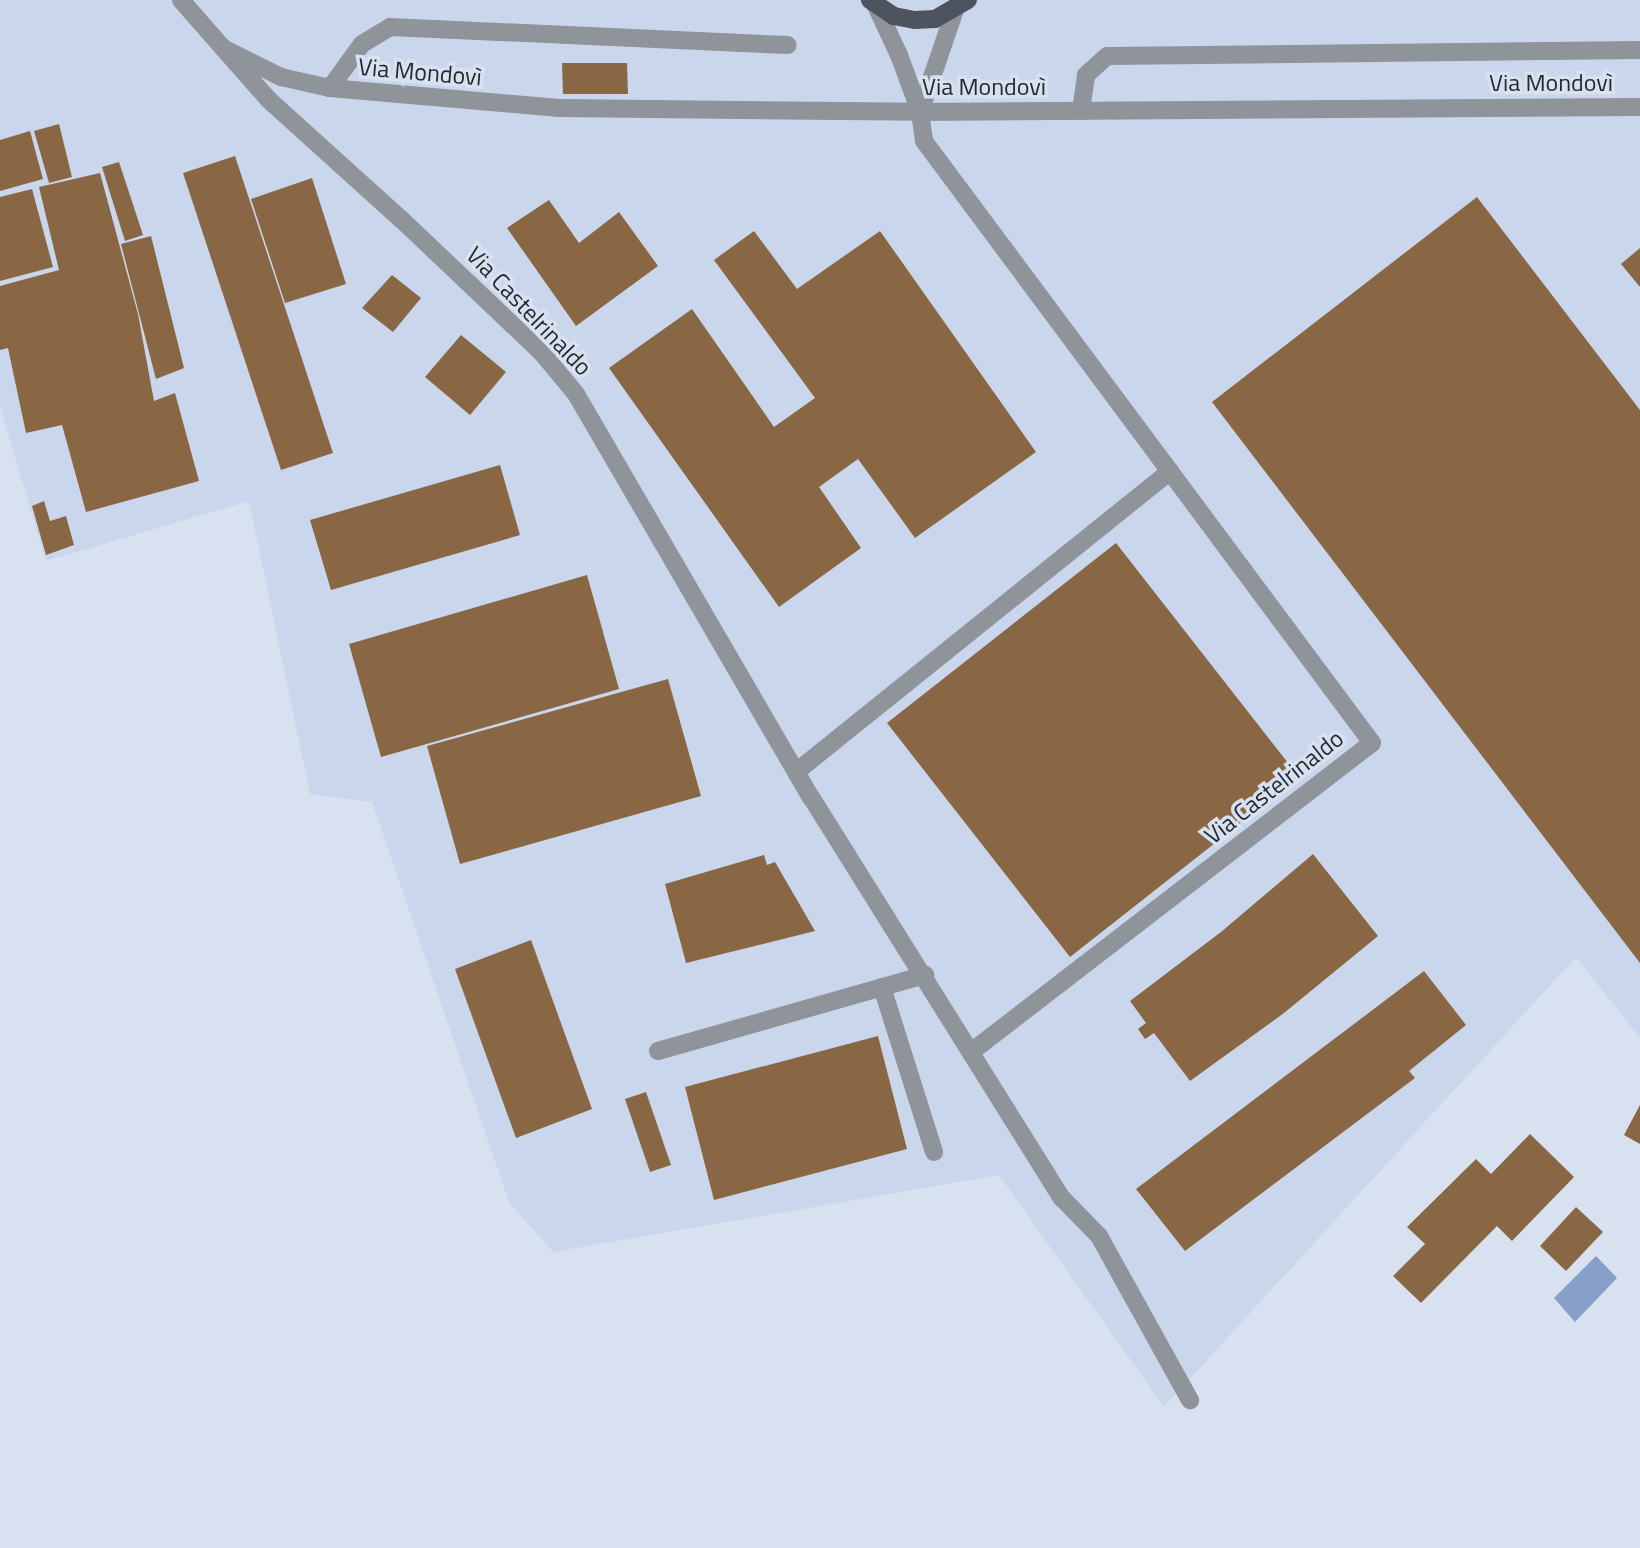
<!DOCTYPE html>
<meta charset="utf-8">
<style>
body{margin:0}
#map{position:relative;width:1640px;height:1548px;overflow:hidden;background:#d7e1f0;font-family:"Titillium Web",sans-serif}
div>[style]{position:absolute}
[style*='--x']{left:calc(var(--x)*1px);top:calc(var(--y)*1px);width:calc(var(--w)*1px);rotate:calc(var(--a)*1deg)}
.built>*{inset:0;background:#c9d6eb}
.water>*{inset:0;background:#869fc8}
.building>*{inset:0;background:#8a6744}
.minor>*{height:18px;margin:-9px;padding:0 9px;transform-origin:9px;border-radius:9px;background:#8f939a}
.major>*{height:18px;margin:-9px;padding:0 9px;transform-origin:9px;border-radius:9px;background:#4e545f}
span{translate:-50% -50%;white-space:nowrap;text-align:center;line-height:1.15;-webkit-text-stroke:7px #d7e1f0;paint-order:stroke}
.street-label{font-size:24px;color:#262a30}
</style>
<div id="map">
<div class="built">
<div style="clip-path:polygon(0 0,1640px 0,1640px 1038px,1576px 957px,1164px 1407px,999px 1175px,553px 1252px,509px 1202px,372px 802px,310px 794px,249px 501px,46px 561px,0 407px)"></div>
</div>
<div class="water">
<div style="clip-path:polygon(1596px 1256px,1617px 1278px,1575px 1322px,1554px 1298px)"></div>
</div>
<div class="building">
<div style="clip-path:polygon(562px 63px,627px 63px,628px 94px,563px 94px)"></div>
<div style="clip-path:polygon(59px 124px,72px 177px,49px 183px,34px 131px)"></div>
<div style="clip-path:polygon(30px 131px,43px 179px,0 191px,0 140px)"></div>
<div style="clip-path:polygon(235px 156px,333px 453px,281px 470px,183px 173px)"></div>
<div style="clip-path:polygon(119px 162px,143px 235px,125px 241px,102px 167px)"></div>
<div style="clip-path:polygon(100px 173px,138px 314px,154px 401px,175px 393px,199px 481px,86px 512px,62px 425px,26px 433px,8px 348px,0 350px,0 286px,59px 270px,39px 187px)"></div>
<div style="clip-path:polygon(312px 178px,346px 284px,285px 303px,251px 199px)"></div>
<div style="clip-path:polygon(32px 189px,53px 267px,0 281px,0 197px)"></div>
<div style="clip-path:polygon(1477px 197px,1640px 410px,1640px 963px,1212px 402px)"></div>
<div style="clip-path:polygon(549px 200px,579px 243px,619px 212px,658px 266px,576px 326px,507px 228px)"></div>
<div style="clip-path:polygon(754px 231px,797px 289px,880px 231px,1036px 452px,915px 538px,858px 459px,819px 487px,861px 548px,779px 607px,609px 368px,692px 309px,774px 427px,815px 398px,714px 260px)"></div>
<div style="clip-path:polygon(151px 236px,184px 368px,156px 379px,121px 244px)"></div>
<div style="clip-path:polygon(1640px 248px,1640px 287px,1621px 264px)"></div>
<div style="clip-path:polygon(392px 275px,421px 298px,393px 332px,362px 308px)"></div>
<div style="clip-path:polygon(461px 335px,506px 372px,470px 415px,425px 377px)"></div>
<div style="clip-path:polygon(500px 465px,520px 535px,331px 590px,310px 520px)"></div>
<div style="clip-path:polygon(44px 501px,50px 521px,66px 516px,74px 545px,46px 555px,32px 506px)"></div>
<div style="clip-path:polygon(1116px 543px,1299px 777px,1070px 957px,887px 723px)"></div>
<div style="clip-path:polygon(587px 575px,619px 689px,381px 757px,349px 644px)"></div>
<div style="clip-path:polygon(668px 679px,701px 796px,460px 864px,427px 746px)"></div>
<div style="clip-path:polygon(1313px 854px,1378px 936px,1284px 1013px,1190px 1081px,1154px 1033px,1145px 1039px,1138px 1029px,1146px 1023px,1130px 1001px,1221px 932px)"></div>
<div style="clip-path:polygon(764px 855px,767px 865px,775px 862px,815px 931px,686px 963px,665px 884px)"></div>
<div style="clip-path:polygon(531px 940px,592px 1109px,516px 1138px,455px 969px)"></div>
<div style="clip-path:polygon(1424px 971px,1466px 1025px,1409px 1071px,1415px 1078px,1185px 1251px,1136px 1189px)"></div>
<div style="clip-path:polygon(878px 1036px,907px 1149px,714px 1200px,685px 1087px)"></div>
<div style="clip-path:polygon(646px 1092px,671px 1165px,650px 1172px,625px 1099px)"></div>
<div style="clip-path:polygon(1640px 1105px,1640px 1144px,1624px 1135px)"></div>
<div style="clip-path:polygon(1530px 1134px,1574px 1177px,1512px 1241px,1497px 1226px,1421px 1303px,1393px 1276px,1425px 1244px,1407px 1227px,1476px 1159px,1491px 1174px)"></div>
<div style="clip-path:polygon(1576px 1207px,1603px 1232px,1566px 1271px,1540px 1246px)"></div>
</div>
<div class="minor">
<div style="--x:181;--y:0;--w:64;--a:48.8"></div>
<div style="--x:223;--y:48;--w:65;--a:26.6"></div>
<div style="--x:281;--y:77;--w:50;--a:12.7"></div>
<div style="--x:330;--y:88;--w:230;--a:5"></div>
<div style="--x:559;--y:108;--w:361;--a:0.6"></div>
<div style="--x:920;--y:112;--w:720;--a:-0.4"></div>
<div style="--x:876;--y:6;--w:54;--a:64.9"></div>
<div style="--x:899;--y:55;--w:61;--a:69.8"></div>
<div style="--x:920;--y:112;--w:29;--a:82"></div>
<div style="--x:924;--y:141;--w:750;--a:53.34"></div>
<div style="--x:1372;--y:743;--w:506;--a:142.38"></div>
<div style="--x:223;--y:48;--w:69;--a:48.5"></div>
<div style="--x:269;--y:100;--w:179;--a:42.1"></div>
<div style="--x:402;--y:220;--w:193;--a:43.5"></div>
<div style="--x:542;--y:353;--w:53;--a:50.3"></div>
<div style="--x:576;--y:394;--w:467;--a:59.8"></div>
<div style="--x:811;--y:797;--w:473;--a:58"></div>
<div style="--x:1062;--y:1198;--w:53;--a:45.8"></div>
<div style="--x:1099;--y:1236;--w:188;--a:61"></div>
<div style="--x:330;--y:88;--w:54;--a:-54"></div>
<div style="--x:362;--y:44;--w:33;--a:-31"></div>
<div style="--x:390;--y:27;--w:398;--a:2.6"></div>
<div style="--x:1081;--y:111;--w:36;--a:-82"></div>
<div style="--x:1086;--y:75;--w:28;--a:-42"></div>
<div style="--x:1107;--y:56;--w:533;--a:-0.64"></div>
<div style="--x:920;--y:112;--w:108;--a:-71.1"></div>
<div style="--x:796;--y:772;--w:480;--a:-38.8"></div>
<div style="--x:882;--y:987;--w:173;--a:72.5"></div>
<div style="--x:658;--y:1051;--w:278;--a:-15.9"></div>
</div>
<div class="major">
<div style="--x:870;--y:0;--w:29;--a:34"></div>
<div style="--x:894;--y:16;--w:21;--a:11"></div>
<div style="--x:915;--y:20;--w:20;--a:-3"></div>
<div style="--x:935;--y:19;--w:38;--a:-30"></div>
</div>
<div class="street-label">
<span style="left:420px;top:72px;rotate:5deg">Via Mondovì</span>
<span style="left:1551px;top:83px">Via Mondovì</span>
<span style="left:984px;top:87px">Via Mondovì</span>
<span style="left:529px;top:311px;rotate:46deg">Via Castelrinaldo</span>
<span style="left:1274px;top:787px;rotate:-38deg">Via Castelrinaldo</span>
</div>
</div>
